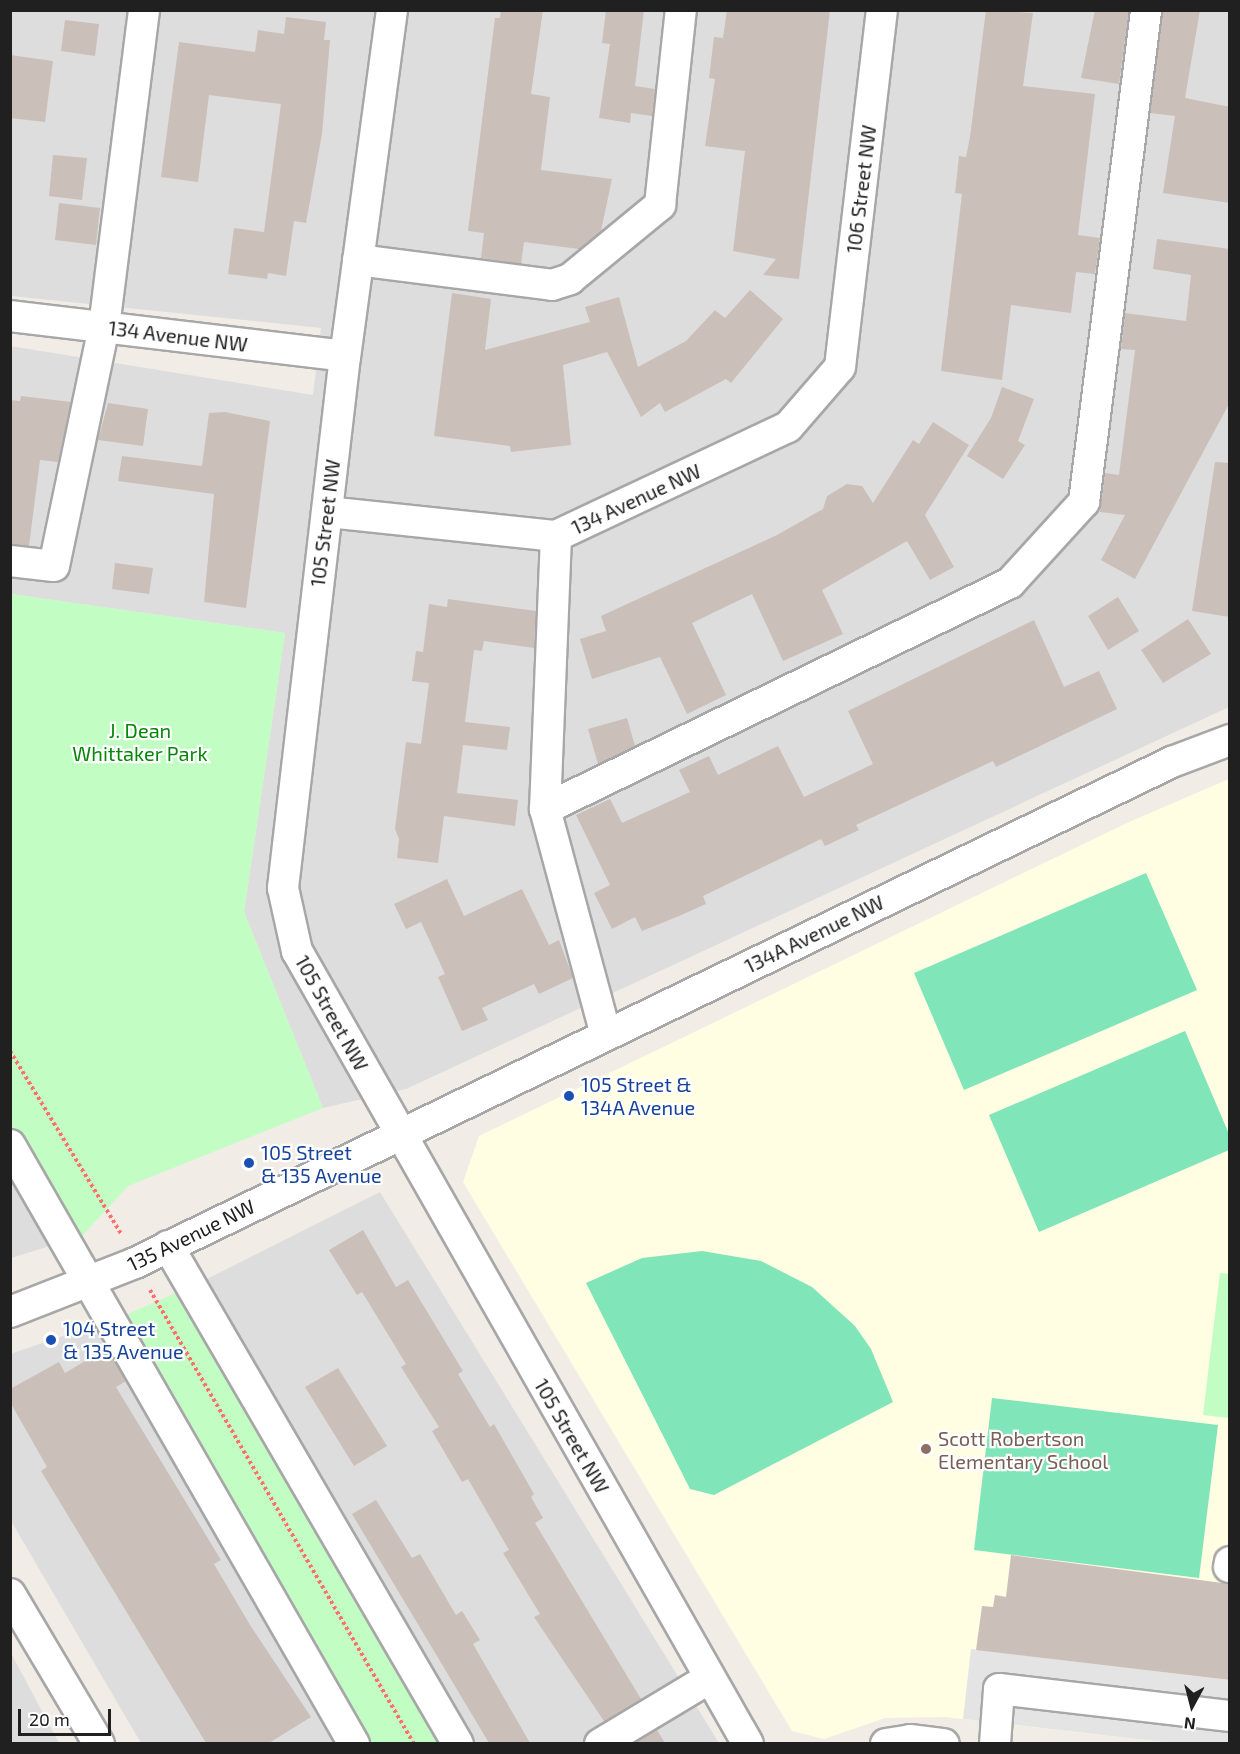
<!DOCTYPE html>
<style>
body{margin:0}
#map{position:relative;width:1240px;height:1754px;overflow:hidden;background:#f1ede6;font-family:"Exo 2",sans-serif}
div>[style]{position:absolute}
[style*='--x']{left:calc(var(--x)*1px);top:calc(var(--y)*1px);width:calc(var(--w)*1px);rotate:calc(var(--a)*1deg)}
.residential>*{inset:0;background:#dedddd}
.education>*{inset:0;background:#fffde2}
.park>*{inset:0;background:#c2fdc3}
.pitch>*{inset:0;background:#80e5b8}
.parking>*{inset:0;background:#e4e4e4}
.building>*{inset:0;background:#cabfb9}
.path>*{height:4px;margin-top:-2px;transform-origin:0;background:repeating-linear-gradient(90deg,#ff706a 0 3px,transparent 0 6px)}
.roads{filter:drop-shadow(2px 0 #a7a7a7) drop-shadow(-2px 0 #a7a7a7) drop-shadow(0 2px #a7a7a7) drop-shadow(0 -2px #a7a7a7)}
.minor>*{height:30px;margin:-15px;padding:0 15px;transform-origin:15px;border-radius:15px;background:#fff}
.dots>*{width:16px;height:16px;translate:-50% -50%;box-sizing:border-box;border:3px solid #fff;border-radius:50%}
span{translate:-50% -50%;white-space:nowrap;text-align:center;line-height:1.15;-webkit-text-stroke:4.5px #fff;paint-order:stroke}
.street-label{font-size:20px;color:#202020}
.park-label{font-size:20px;color:#058808}
.transit-label{font-size:20px;color:#164399}
.left{translate:0 -50%;text-align:left}
.education-label{font-size:20px;color:#785e54}
.frame{position:absolute;inset:0;border:12px solid #202020;pointer-events:none}
.north{position:absolute;left:1162px;top:1676px;width:60px;height:60px;-webkit-text-stroke:4px #fff;paint-order:stroke;rotate:187deg;font-size:16px;font-weight:700;line-height:24px;text-align:center;color:#202020}
.north::after{content:'';display:block;margin:auto;width:21px;height:27px;background:#202020;clip-path:polygon(50% 0,100% 100%,50% 72%,0 100%)}
.scale{position:absolute;left:18px;top:1709px;width:93px;height:27px;box-sizing:border-box;border:3px solid #202020;border-top:0;padding-left:8px;font-size:18px;line-height:21px;white-space:nowrap;color:#202020;-webkit-text-stroke:4px #fff;paint-order:stroke}
</style>
<div id="map">
<div class="residential">
<div style="clip-path:polygon(11px 11px,1229px 11px,1229px 707px,406px 1089px,323px 1108px,244px 912px,285px 633px,11px 594px,10px 346px,313px 395px,321px 328px,11px 296px)"></div>
<div style="clip-path:polygon(10px 1123px,82px 1236px,11px 1258px,10px 1258px)"></div>
<div style="clip-path:polygon(380px 1192px,719px 1743px,457px 1743px,203px 1281px)"></div>
<div style="clip-path:polygon(128px 1314px,372px 1743px,141px 1743px,11px 1521px,10px 1354px)"></div>
<div style="clip-path:polygon(11px 1653px,59px 1743px,11px 1743px)"></div>
</div>
<div class="education">
<div style="clip-path:polygon(1229px 779px,1229px 1743px,1171px 1743px,945px 1717px,885px 1718px,824px 1739px,792px 1731px,463px 1182px,479px 1136px,1129px 822px)"></div>
</div>
<div class="park">
<div style="clip-path:polygon(11px 594px,285px 633px,244px 912px,323px 1108px,128px 1186px,82px 1236px,11px 1123px)"></div>
<div style="clip-path:polygon(1220px 1273px,1229px 1274px,1229px 1418px,1203px 1415px)"></div>
<div style="clip-path:polygon(203px 1281px,457px 1743px,372px 1743px,128px 1314px)"></div>
</div>
<div class="pitch">
<div style="clip-path:polygon(1146px 873px,1197px 990px,964px 1090px,914px 973px)"></div>
<div style="clip-path:polygon(1185px 1031px,1229px 1134px,1229px 1150px,1039px 1232px,989px 1115px)"></div>
<div style="clip-path:polygon(702px 1251px,761px 1261px,812px 1287px,855px 1326px,871px 1349px,893px 1402px,714px 1495px,690px 1489px,586px 1283px,642px 1258px)"></div>
<div style="clip-path:polygon(992px 1398px,1218px 1425px,1199px 1578px,974px 1550px)"></div>
</div>
<div class="parking">
<div style="clip-path:polygon(971px 1649px,1229px 1680px,1229px 1743px,1171px 1743px,963px 1719px)"></div>
</div>
<div class="building">
<div style="clip-path:polygon(501px 10px,543px 10px,531px 94px,550px 97px,541px 170px,612px 179px,601px 231px,579px 249px,524px 242px,521px 264px,481px 258px,484px 233px,468px 231px,495px 18px,500px 18px)"></div>
<div style="clip-path:polygon(606px 10px,644px 10px,635px 86px,655px 89px,652px 116px,631px 113px,630px 123px,599px 118px,610px 44px,602px 43px)"></div>
<div style="clip-path:polygon(727px 10px,830px 10px,799px 279px,763px 275px,776px 259px,733px 251px,745px 151px,705px 146px,715px 79px,709px 78px,714px 37px,723px 38px)"></div>
<div style="clip-path:polygon(986px 10px,1033px 13px,1023px 86px,1095px 94px,1078px 235px,1100px 238px,1095px 274px,1076px 272px,1071px 313px,1011px 305px,1002px 380px,941px 371px,962px 194px,955px 193px,959px 156px,966px 157px,970px 137px)"></div>
<div style="clip-path:polygon(1095px 10px,1129px 10px,1119px 84px,1081px 78px)"></div>
<div style="clip-path:polygon(1163px 10px,1200px 10px,1185px 98px,1230px 107px,1230px 203px,1163px 193px,1175px 116px,1150px 113px)"></div>
<div style="clip-path:polygon(286px 17px,326px 22px,324px 40px,330px 40px,322px 134px,306px 223px,294px 221px,286px 276px,268px 273px,267px 279px,228px 274px,234px 228px,264px 232px,281px 104px,209px 95px,198px 182px,161px 177px,179px 42px,255px 52px,258px 30px,284px 34px)"></div>
<div style="clip-path:polygon(65px 20px,99px 24px,95px 56px,61px 51px)"></div>
<div style="clip-path:polygon(10px 55px,53px 61px,45px 122px,10px 118px)"></div>
<div style="clip-path:polygon(53px 155px,87px 158px,82px 200px,49px 196px)"></div>
<div style="clip-path:polygon(59px 203px,100px 208px,96px 245px,55px 240px)"></div>
<div style="clip-path:polygon(1157px 239px,1230px 249px,1230px 402px,1135px 579px,1101px 560px,1125px 515px,1100px 512px,1105px 473px,1119px 475px,1135px 350px,1121px 349px,1125px 313px,1186px 321px,1191px 275px,1153px 269px)"></div>
<div style="clip-path:polygon(750px 290px,783px 319px,731px 383px,726px 379px,665px 412px,660px 403px,641px 417px,607px 352px,563px 365px,571px 445px,511px 452px,510px 446px,434px 436px,452px 293px,491px 299px,485px 350px,590px 322px,585px 307px,619px 297px,638px 367px,686px 341px,715px 310px,725px 318px)"></div>
<div style="clip-path:polygon(1002px 387px,1034px 399px,1018px 441px,1025px 445px,1003px 479px,967px 456px,991px 418px)"></div>
<div style="clip-path:polygon(21px 396px,71px 402px,58px 462px,40px 460px,29px 546px,10px 544px,10px 400px,20px 401px)"></div>
<div style="clip-path:polygon(108px 403px,148px 409px,143px 446px,98px 440px)"></div>
<div style="clip-path:polygon(225px 412px,270px 421px,246px 608px,204px 602px,214px 494px,118px 481px,122px 456px,202px 466px,209px 413px)"></div>
<div style="clip-path:polygon(933px 422px,969px 445px,925px 515px,954px 567px,930px 580px,907px 541px,822px 590px,843px 634px,783px 661px,752px 594px,692px 623px,726px 695px,687px 714px,660px 657px,592px 679px,580px 639px,606px 631px,601px 616px,777px 535px,823px 509px,827px 496px,847px 484px,862px 486px,873px 503px,913px 440px,919px 444px)"></div>
<div style="clip-path:polygon(1215px 462px,1230px 463px,1230px 617px,1192px 611px)"></div>
<div style="clip-path:polygon(115px 563px,153px 568px,149px 594px,112px 589px)"></div>
<div style="clip-path:polygon(1118px 597px,1139px 631px,1108px 650px,1088px 616px)"></div>
<div style="clip-path:polygon(448px 599px,536px 611px,534px 648px,484px 641px,482px 651px,474px 650px,465px 722px,510px 727px,507px 750px,463px 745px,457px 793px,518px 800px,515px 826px,444px 816px,438px 863px,397px 858px,399px 839px,395px 829px,406px 742px,421px 744px,429px 683px,412px 681px,416px 651px,423px 652px,429px 604px,447px 607px)"></div>
<div style="clip-path:polygon(1188px 619px,1211px 654px,1163px 683px,1141px 650px)"></div>
<div style="clip-path:polygon(1034px 620px,1064px 687px,1099px 671px,1117px 709px,996px 767px,993px 761px,856px 825px,859px 830px,825px 846px,821px 839px,703px 896px,706px 904px,679px 916px,642px 931px,635px 917px,612px 929px,594px 893px,610px 885px,576px 815px,610px 799px,622px 823px,690px 792px,679px 770px,709px 756px,718px 775px,778px 746px,804px 797px,873px 764px,848px 711px)"></div>
<div style="clip-path:polygon(627px 718px,635px 746px,598px 764px,588px 729px)"></div>
<div style="clip-path:polygon(447px 879px,464px 916px,522px 889px,549px 945px,559px 940px,573px 978px,539px 994px,534px 984px,482px 1008px,488px 1020px,462px 1031px,438px 977px,445px 974px,421px 922px,406px 929px,394px 904px)"></div>
<div style="clip-path:polygon(363px 1230px,396px 1287px,408px 1280px,463px 1371px,458px 1374px,490px 1427px,494px 1424px,534px 1494px,531px 1497px,543px 1518px,535px 1523px,641px 1699px,604px 1721px,534px 1617px,540px 1614px,503px 1553px,509px 1550px,468px 1479px,462px 1482px,432px 1431px,439px 1427px,401px 1367px,406px 1364px,362px 1292px,357px 1295px,329px 1250px)"></div>
<div style="clip-path:polygon(107px 1348px,126px 1381px,116px 1387px,221px 1560px,214px 1564px,250px 1625px,311px 1717px,269px 1743px,206px 1743px,41px 1471px,47px 1467px,10px 1402px,10px 1389px,59px 1362px,65px 1373px)"></div>
<div style="clip-path:polygon(338px 1368px,387px 1446px,354px 1466px,305px 1387px)"></div>
<div style="clip-path:polygon(376px 1500px,412px 1558px,420px 1554px,456px 1615px,462px 1611px,480px 1640px,473px 1644px,530px 1743px,489px 1743px,352px 1514px)"></div>
<div style="clip-path:polygon(1011px 1555px,1230px 1584px,1230px 1680px,976px 1650px,982px 1606px,993px 1607px,995px 1595px,1006px 1597px)"></div>
<div style="clip-path:polygon(657px 1730px,665px 1743px,634px 1743px)"></div>
</div>
<div class="path">
<div style="--x:10;--y:1051;--w:215;--a:58.7"></div>
<div style="--x:150;--y:1290;--w:525;--a:59.82"></div>
</div>
<div class="roads">
<div class="minor">
<div style="--x:392;--y:10;--w:349;--a:97.7"></div>
<div style="--x:345;--y:356;--w:536;--a:96.65"></div>
<div style="--x:283;--y:888;--w:65;--a:77.5"></div>
<div style="--x:297;--y:951;--w:912;--a:60.37"></div>
<div style="--x:358;--y:260;--w:196;--a:7.3"></div>
<div style="--x:552;--y:285;--w:19;--a:-18"></div>
<div style="--x:570;--y:279;--w:117;--a:-39.4"></div>
<div style="--x:660;--y:205;--w:196;--a:-83.9"></div>
<div style="--x:10;--y:316;--w:337;--a:6.8"></div>
<div style="--x:327;--y:512;--w:230;--a:6"></div>
<div style="--x:556;--y:536;--w:256;--a:-25.2"></div>
<div style="--x:788;--y:427;--w:79;--a:-49.1"></div>
<div style="--x:840;--y:367;--w:359;--a:-83.3"></div>
<div style="--x:556;--y:536;--w:273;--a:92.3"></div>
<div style="--x:545;--y:809;--w:234;--a:74.9"></div>
<div style="--x:10;--y:561;--w:44;--a:6.5"></div>
<div style="--x:54;--y:566;--w:244;--a:-78.2"></div>
<div style="--x:104;--y:327;--w:320;--a:-82.8"></div>
<div style="--x:545;--y:809;--w:517;--a:-25.92"></div>
<div style="--x:1010;--y:583;--w:110;--a:-47.6"></div>
<div style="--x:1084;--y:502;--w:496;--a:-82.8"></div>
<div style="--x:10;--y:1145;--w:691;--a:60.13"></div>
<div style="--x:168;--y:1246;--w:576;--a:59.79"></div>
<div style="--x:10;--y:1312;--w:134;--a:-21.4"></div>
<div style="--x:135;--y:1263;--w:1152;--a:-25.79"></div>
<div style="--x:1172;--y:762;--w:62;--a:-20.8"></div>
<div style="--x:1229;--y:1567;--w:5;--a:-79"></div>
<div style="--x:10;--y:1594;--w:174;--a:59.3"></div>
<div style="--x:600;--y:1744;--w:128;--a:-31"></div>
<div style="--x:886;--y:1744;--w:24;--a:-9"></div>
<div style="--x:910;--y:1740;--w:34;--a:7"></div>
<div style="--x:995;--y:1744;--w:55;--a:-85.8"></div>
<div style="--x:999;--y:1689;--w:233;--a:6.7"></div>
</div>
</div>
<div class="dots">
<div style="left:569px;top:1096px;background:#1a4fb4"></div>
<div style="left:249px;top:1163px;background:#1a4fb4"></div>
<div style="left:51px;top:1340px;background:#1a4fb4"></div>
<div style="left:926px;top:1449px;background:#8d6e63"></div>
</div>
<div class="street-label">
<span style="left:861px;top:189px;rotate:-83deg">106 Street NW</span>
<span style="left:178px;top:336px;rotate:7deg">134 Avenue NW</span>
<span style="left:636px;top:499px;rotate:-25deg">134 Avenue NW</span>
<span style="left:325px;top:523px;rotate:-83deg">105 Street NW</span>
<span style="left:814px;top:934px;rotate:-26deg">134A Avenue NW</span>
<span style="left:332px;top:1013px;rotate:61deg">105 Street NW</span>
<span style="left:191px;top:1235px;rotate:-26deg">135 Avenue NW</span>
<span style="left:572px;top:1436px;rotate:60deg">105 Street NW</span>
</div>
<div class="park-label">
<span style="left:140px;top:742px">J. Dean<br>Whittaker Park</span>
</div>
<div class="transit-label">
<span class="left" style="left:581px;top:1096px">105 Street &amp;<br>134A Avenue</span>
<span class="left" style="left:261px;top:1164px">105 Street<br>&amp; 135 Avenue</span>
<span class="left" style="left:63px;top:1340px">104 Street<br>&amp; 135 Avenue</span>
</div>
<div class="education-label">
<span class="left" style="left:938px;top:1450px">Scott Robertson<br>Elementary School</span>
</div>
<div class="frame"></div>
<div class="north">N</div>
<div class="scale">20 m</div>
</div>
